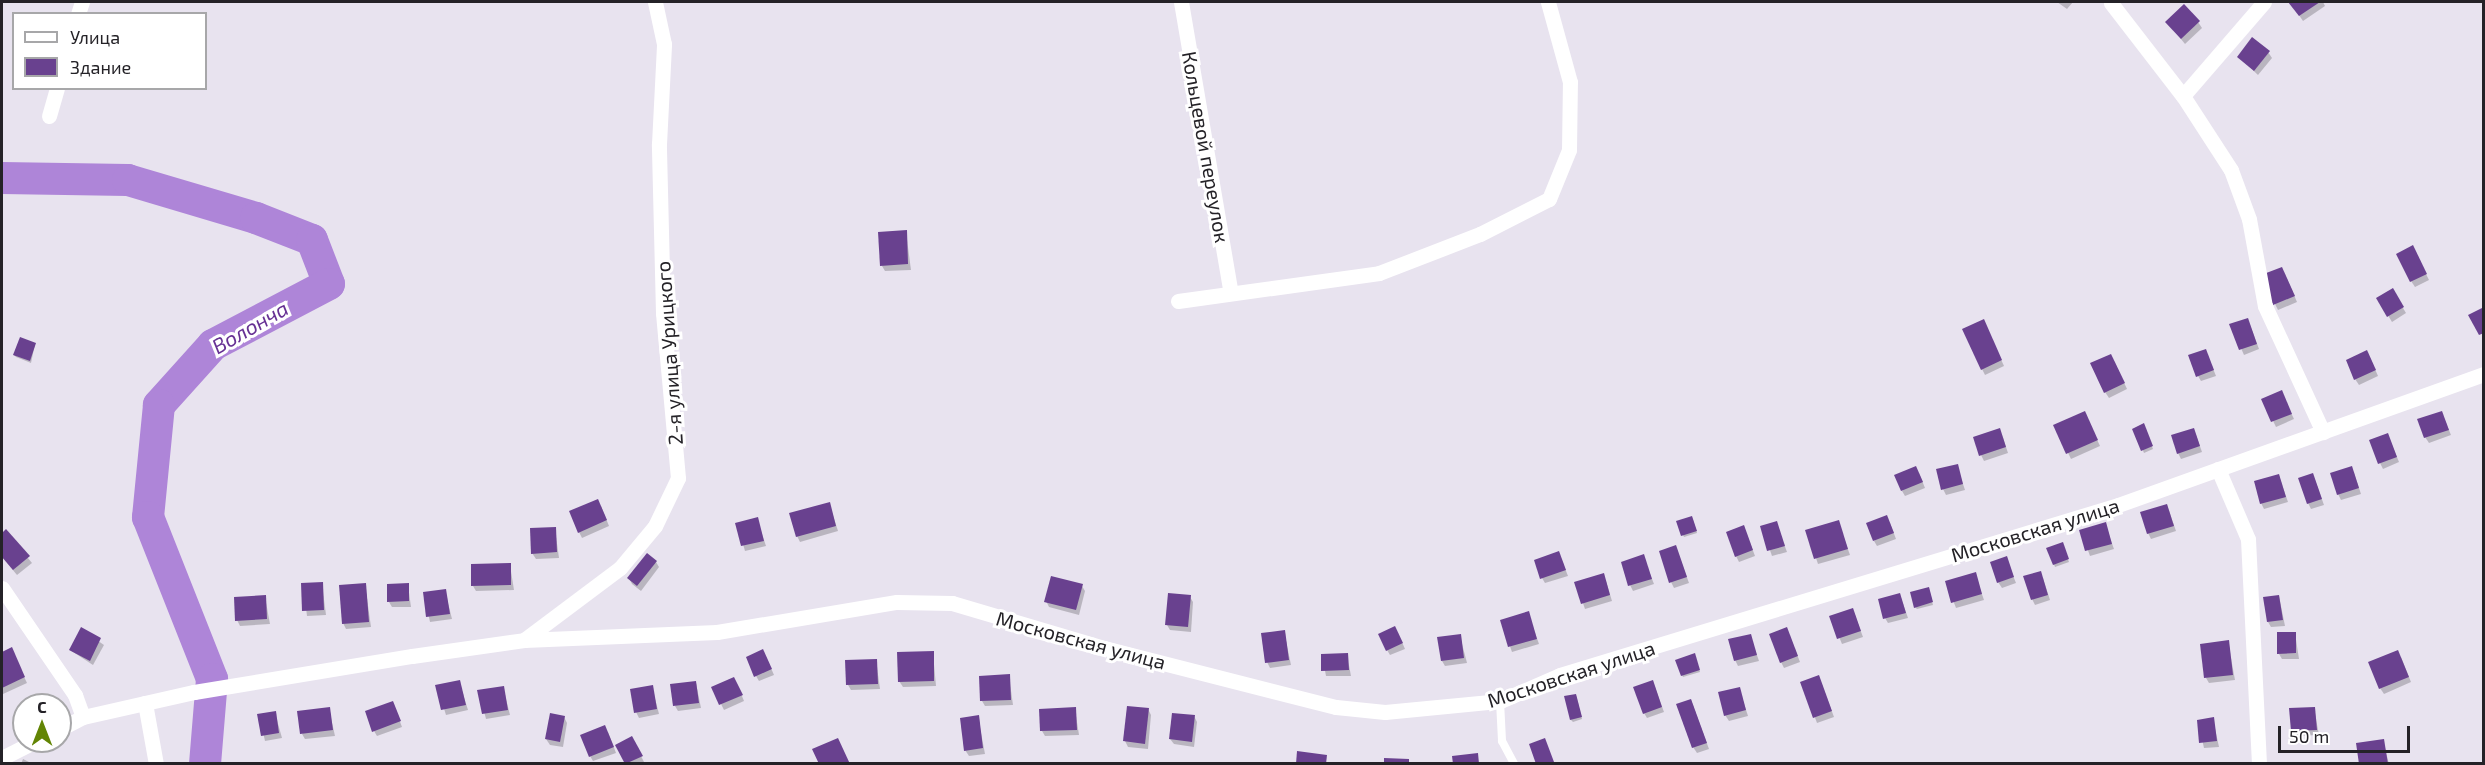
<!DOCTYPE html>
<meta charset="utf-8">
<style>
body{margin:0}
#map{position:relative;width:2485px;height:765px;overflow:hidden;background:#e8e3ef;font-family:"Exo 2",sans-serif}
div>[style]{position:absolute}
[style*='--x']{left:calc(var(--x)*1px);top:calc(var(--y)*1px);width:calc(var(--w)*1px);rotate:calc(var(--a)*1deg)}
.shadow>*{inset:0;background:#0003}
.river>*{height:32px;margin:-16px;padding:0 16px;transform-origin:16px;border-radius:16px;background:#ae85d8}
.building>*{inset:0;background:#69418f}
.service>*{height:8px;margin:-4px;padding:0 4px;transform-origin:4px;border-radius:4px;background:#fff}
.minor>*{height:15px;margin:-7.5px;padding:0 7.5px;transform-origin:7.5px;border-radius:7.5px;background:#fff}
span{translate:-50% -50%;white-space:nowrap;text-align:center;line-height:1.15;-webkit-text-stroke:6px #fff;paint-order:stroke}
.street-label{font-size:20px;color:#242227}
.water-label{font-size:21px;color:#673194;font-style:italic}
.frame{position:absolute;inset:0;border:3px solid #242227;pointer-events:none}
.legend{position:absolute;left:12px;top:12px;width:195px;height:78px;box-sizing:border-box;background:#fff;border:2px solid #a7a7a9;margin:0;padding:8px 10px;list-style:none;font-size:18px;color:#242227}
.legend li{display:flex;align-items:center;gap:12px;height:30px}
.legend b{width:30px;border:2px solid #a7a7a9}
.north{position:absolute;left:12px;top:693px;width:60px;height:60px;box-sizing:border-box;background:#fff;border:2px solid #a7a7a9;border-radius:50%;rotate:0deg;font-size:16px;font-weight:700;line-height:24px;text-align:center;color:#242227}
.north::after{content:'';display:block;margin:auto;width:21px;height:27px;background:#628504;clip-path:polygon(50% 0,100% 100%,50% 72%,0 100%)}
.scale{position:absolute;left:2278px;top:726px;width:132px;height:27px;box-sizing:border-box;border:3px solid #242227;border-top:0;padding-left:8px;font-size:18px;line-height:21px;white-space:nowrap;color:#242227;-webkit-text-stroke:4px #fff;paint-order:stroke}
</style>
<div id="map">
<div class="shadow">
<div style="clip-path:polygon(2057px 2px,2073px 2px,2067px 9px)"></div>
<div style="clip-path:polygon(2290px 2px,2323px 2px,2325px 6px,2303px 21px)"></div>
<div style="clip-path:polygon(2167px 22px,2198px 22px,2202px 28px,2185px 44px)"></div>
<div style="clip-path:polygon(2268px 52px,2272px 58px,2258px 75px,2239px 57px)"></div>
<div style="clip-path:polygon(906px 232px,911px 270px,885px 271px,882px 266px)"></div>
<div style="clip-path:polygon(2415px 252px,2429px 280px,2415px 287px,2411px 281px)"></div>
<div style="clip-path:polygon(2285px 274px,2297px 302px,2278px 310px,2275px 304px)"></div>
<div style="clip-path:polygon(2392px 290px,2406px 313px,2392px 322px,2378px 299px)"></div>
<div style="clip-path:polygon(2231px 325px,2250px 325px,2259px 349px,2244px 355px)"></div>
<div style="clip-path:polygon(1986px 326px,2004px 366px,1985px 375px,1982px 369px)"></div>
<div style="clip-path:polygon(35px 344px,31px 363px,16px 357px,14px 355px)"></div>
<div style="clip-path:polygon(2208px 356px,2216px 376px,2201px 381px,2198px 376px)"></div>
<div style="clip-path:polygon(2370px 358px,2378px 376px,2359px 385px,2355px 379px)"></div>
<div style="clip-path:polygon(2114px 361px,2127px 389px,2109px 398px,2105px 392px)"></div>
<div style="clip-path:polygon(2284px 398px,2294px 419px,2276px 427px,2263px 400px)"></div>
<div style="clip-path:polygon(2087px 418px,2100px 446px,2071px 459px,2055px 426px)"></div>
<div style="clip-path:polygon(2444px 418px,2451px 435px,2429px 443px,2425px 437px)"></div>
<div style="clip-path:polygon(2143px 425px,2153px 449px,2144px 453px,2134px 429px)"></div>
<div style="clip-path:polygon(2002px 435px,2008px 453px,1984px 461px,1981px 455px)"></div>
<div style="clip-path:polygon(2196px 435px,2202px 452px,2181px 459px,2178px 453px)"></div>
<div style="clip-path:polygon(2390px 440px,2399px 462px,2383px 469px,2380px 463px)"></div>
<div style="clip-path:polygon(1957px 466px,1965px 490px,1946px 495px,1943px 489px)"></div>
<div style="clip-path:polygon(1919px 473px,1925px 488px,1905px 496px,1902px 491px)"></div>
<div style="clip-path:polygon(2354px 473px,2361px 494px,2341px 500px,2338px 494px)"></div>
<div style="clip-path:polygon(2279px 476px,2288px 502px,2264px 509px,2261px 503px)"></div>
<div style="clip-path:polygon(2315px 480px,2324px 505px,2311px 509px,2308px 503px)"></div>
<div style="clip-path:polygon(829px 503px,838px 531px,800px 542px,797px 536px)"></div>
<div style="clip-path:polygon(2167px 505px,2176px 531px,2151px 539px,2148px 533px)"></div>
<div style="clip-path:polygon(601px 506px,609px 526px,582px 538px,579px 532px)"></div>
<div style="clip-path:polygon(757px 519px,766px 546px,745px 551px,737px 524px)"></div>
<div style="clip-path:polygon(1693px 520px,1697px 533px,1684px 537px,1683px 535px)"></div>
<div style="clip-path:polygon(1838px 521px,1850px 555px,1818px 564px,1807px 531px)"></div>
<div style="clip-path:polygon(1776px 523px,1787px 552px,1772px 556px,1762px 527px)"></div>
<div style="clip-path:polygon(1890px 523px,1896px 539px,1877px 546px,1874px 541px)"></div>
<div style="clip-path:polygon(2105px 524px,2114px 549px,2090px 556px,2081px 531px)"></div>
<div style="clip-path:polygon(555px 529px,559px 558px,536px 559px,532px 553px)"></div>
<div style="clip-path:polygon(6px 531px,32px 563px,17px 575px,2px 557px,2px 535px)"></div>
<div style="clip-path:polygon(1746px 532px,1755px 556px,1739px 562px,1736px 556px)"></div>
<div style="clip-path:polygon(2063px 546px,2069px 562px,2055px 567px,2048px 549px)"></div>
<div style="clip-path:polygon(1676px 547px,1689px 583px,1674px 588px,1671px 582px)"></div>
<div style="clip-path:polygon(1559px 553px,1568px 576px,1545px 583px,1542px 578px)"></div>
<div style="clip-path:polygon(1643px 556px,1654px 584px,1633px 591px,1630px 585px)"></div>
<div style="clip-path:polygon(2006px 558px,2016px 583px,2002px 588px,1998px 582px)"></div>
<div style="clip-path:polygon(656px 562px,659px 567px,641px 591px,632px 584px,629px 578px)"></div>
<div style="clip-path:polygon(510px 565px,514px 590px,476px 591px,473px 586px)"></div>
<div style="clip-path:polygon(1975px 574px,1984px 600px,1956px 608px,1946px 582px)"></div>
<div style="clip-path:polygon(2043px 578px,2050px 600px,2035px 605px,2032px 599px)"></div>
<div style="clip-path:polygon(1606px 581px,1612px 601px,1585px 609px,1576px 583px)"></div>
<div style="clip-path:polygon(322px 584px,326px 615px,307px 616px,303px 585px)"></div>
<div style="clip-path:polygon(365px 584px,371px 627px,346px 629px,343px 623px)"></div>
<div style="clip-path:polygon(408px 585px,411px 607px,392px 607px,389px 602px)"></div>
<div style="clip-path:polygon(1082px 586px,1085px 591px,1079px 615px,1049px 607px,1046px 601px)"></div>
<div style="clip-path:polygon(445px 591px,452px 619px,430px 622px,424px 594px)"></div>
<div style="clip-path:polygon(1929px 591px,1933px 605px,1917px 609px,1915px 607px)"></div>
<div style="clip-path:polygon(1900px 595px,1908px 618px,1888px 623px,1885px 618px)"></div>
<div style="clip-path:polygon(2279px 596px,2285px 626px,2271px 627px,2268px 622px)"></div>
<div style="clip-path:polygon(265px 597px,270px 624px,240px 626px,237px 620px)"></div>
<div style="clip-path:polygon(1190px 597px,1193px 602px,1191px 632px,1170px 630px,1167px 625px)"></div>
<div style="clip-path:polygon(1853px 610px,1863px 637px,1842px 644px,1831px 617px)"></div>
<div style="clip-path:polygon(1528px 613px,1539px 644px,1512px 652px,1501px 621px)"></div>
<div style="clip-path:polygon(81px 629px,104px 645px,93px 665px,70px 650px)"></div>
<div style="clip-path:polygon(1787px 629px,1800px 662px,1784px 668px,1781px 662px)"></div>
<div style="clip-path:polygon(1284px 631px,1291px 665px,1270px 668px,1267px 662px)"></div>
<div style="clip-path:polygon(1398px 633px,1405px 649px,1390px 655px,1387px 650px)"></div>
<div style="clip-path:polygon(2295px 633px,2299px 659px,2282px 659px,2279px 654px)"></div>
<div style="clip-path:polygon(1750px 635px,1759px 661px,1738px 666px,1735px 660px)"></div>
<div style="clip-path:polygon(1460px 636px,1467px 663px,1445px 666px,1442px 661px)"></div>
<div style="clip-path:polygon(2228px 642px,2235px 680px,2209px 683px,2206px 678px)"></div>
<div style="clip-path:polygon(11px 649px,27px 683px,3px 694px,2px 654px)"></div>
<div style="clip-path:polygon(933px 653px,936px 686px,903px 687px,899px 681px)"></div>
<div style="clip-path:polygon(1322px 655px,1347px 655px,1351px 676px,1326px 676px)"></div>
<div style="clip-path:polygon(766px 657px,774px 675px,759px 681px,756px 676px)"></div>
<div style="clip-path:polygon(1695px 657px,1700px 672px,1683px 677px,1682px 675px)"></div>
<div style="clip-path:polygon(2401px 657px,2411px 682px,2384px 694px,2380px 688px)"></div>
<div style="clip-path:polygon(876px 660px,880px 689px,851px 690px,848px 685px)"></div>
<div style="clip-path:polygon(1009px 676px,1013px 705px,985px 706px,982px 701px)"></div>
<div style="clip-path:polygon(459px 681px,468px 710px,446px 715px,437px 686px)"></div>
<div style="clip-path:polygon(1821px 682px,1834px 717px,1817px 723px,1802px 683px)"></div>
<div style="clip-path:polygon(696px 683px,701px 708px,678px 711px,675px 706px)"></div>
<div style="clip-path:polygon(737px 684px,744px 701px,724px 710px,713px 688px)"></div>
<div style="clip-path:polygon(503px 687px,510px 715px,486px 719px,479px 692px)"></div>
<div style="clip-path:polygon(652px 687px,659px 714px,639px 718px,636px 712px)"></div>
<div style="clip-path:polygon(1655px 687px,1664px 712px,1647px 718px,1644px 713px)"></div>
<div style="clip-path:polygon(1739px 688px,1748px 716px,1729px 721px,1725px 715px)"></div>
<div style="clip-path:polygon(1576px 695px,1582px 719px,1573px 722px,1571px 720px)"></div>
<div style="clip-path:polygon(1691px 700px,1709px 749px,1697px 753px,1693px 747px)"></div>
<div style="clip-path:polygon(395px 708px,402px 727px,377px 736px,374px 731px)"></div>
<div style="clip-path:polygon(2314px 708px,2319px 735px,2295px 736px,2292px 731px)"></div>
<div style="clip-path:polygon(329px 709px,335px 736px,305px 739px,302px 734px)"></div>
<div style="clip-path:polygon(1075px 709px,1079px 735px,1045px 736px,1042px 731px)"></div>
<div style="clip-path:polygon(1148px 709px,1151px 715px,1148px 749px,1128px 747px,1125px 741px)"></div>
<div style="clip-path:polygon(275px 713px,282px 738px,265px 741px,259px 715px)"></div>
<div style="clip-path:polygon(1194px 716px,1197px 722px,1194px 747px,1174px 744px,1170px 739px)"></div>
<div style="clip-path:polygon(564px 717px,567px 723px,563px 747px,550px 745px,546px 739px)"></div>
<div style="clip-path:polygon(978px 717px,985px 754px,969px 756px,965px 750px)"></div>
<div style="clip-path:polygon(2213px 719px,2219px 747px,2204px 748px,2198px 721px)"></div>
<div style="clip-path:polygon(608px 732px,616px 753px,593px 761px,590px 756px)"></div>
<div style="clip-path:polygon(632px 738px,644px 762px,641px 764px,627px 764px,617px 746px)"></div>
<div style="clip-path:polygon(2383px 741px,2389px 764px,2361px 764px)"></div>
<div style="clip-path:polygon(23px 759px,33px 764px,21px 764px)"></div>
</div>
<div class="river">
<div style="--x:2;--y:178;--w:126;--a:0.9"></div>
<div style="--x:128;--y:180;--w:134;--a:16.5"></div>
<div style="--x:256;--y:218;--w:60;--a:21.4"></div>
<div style="--x:312;--y:240;--w:47;--a:68.9"></div>
<div style="--x:329;--y:284;--w:131;--a:152.3"></div>
<div style="--x:213;--y:345;--w:81;--a:132"></div>
<div style="--x:159;--y:405;--w:113;--a:95.6"></div>
<div style="--x:148;--y:517;--w:174;--a:68.4"></div>
<div style="--x:212;--y:679;--w:85;--a:94.7"></div>
</div>
<div class="building">
<div style="clip-path:polygon(2288px 2px,2320px 2px,2299px 16px)"></div>
<div style="clip-path:polygon(2184px 4px,2200px 21px,2181px 39px,2165px 22px)"></div>
<div style="clip-path:polygon(2252px 37px,2270px 51px,2254px 71px,2237px 57px)"></div>
<div style="clip-path:polygon(907px 230px,908px 264px,880px 266px,878px 232px)"></div>
<div style="clip-path:polygon(2413px 245px,2427px 274px,2410px 282px,2396px 254px)"></div>
<div style="clip-path:polygon(2282px 267px,2295px 296px,2273px 305px,2261px 275px)"></div>
<div style="clip-path:polygon(2393px 288px,2404px 307px,2387px 317px,2376px 298px)"></div>
<div style="clip-path:polygon(2484px 307px,2484px 333px,2479px 335px,2468px 315px)"></div>
<div style="clip-path:polygon(2248px 318px,2257px 344px,2239px 350px,2229px 324px)"></div>
<div style="clip-path:polygon(1984px 319px,2002px 360px,1981px 370px,1962px 329px)"></div>
<div style="clip-path:polygon(20px 337px,36px 343px,30px 361px,13px 355px)"></div>
<div style="clip-path:polygon(2206px 349px,2214px 370px,2196px 377px,2188px 355px)"></div>
<div style="clip-path:polygon(2367px 350px,2376px 370px,2354px 380px,2346px 360px)"></div>
<div style="clip-path:polygon(2111px 354px,2125px 383px,2104px 393px,2090px 363px)"></div>
<div style="clip-path:polygon(2282px 390px,2292px 414px,2271px 422px,2261px 399px)"></div>
<div style="clip-path:polygon(2085px 411px,2098px 440px,2066px 454px,2053px 425px)"></div>
<div style="clip-path:polygon(2442px 411px,2449px 430px,2424px 438px,2417px 419px)"></div>
<div style="clip-path:polygon(2144px 423px,2153px 446px,2141px 451px,2132px 429px)"></div>
<div style="clip-path:polygon(2000px 428px,2006px 447px,1979px 456px,1973px 437px)"></div>
<div style="clip-path:polygon(2194px 428px,2200px 446px,2177px 454px,2171px 435px)"></div>
<div style="clip-path:polygon(2388px 433px,2397px 457px,2378px 464px,2369px 440px)"></div>
<div style="clip-path:polygon(1958px 464px,1963px 484px,1941px 490px,1936px 469px)"></div>
<div style="clip-path:polygon(1916px 466px,1923px 482px,1901px 491px,1894px 475px)"></div>
<div style="clip-path:polygon(2352px 466px,2359px 488px,2337px 495px,2330px 473px)"></div>
<div style="clip-path:polygon(2313px 473px,2322px 499px,2307px 504px,2298px 478px)"></div>
<div style="clip-path:polygon(2279px 474px,2286px 497px,2260px 504px,2254px 481px)"></div>
<div style="clip-path:polygon(598px 499px,607px 520px,578px 533px,569px 511px)"></div>
<div style="clip-path:polygon(830px 502px,836px 526px,796px 537px,789px 513px)"></div>
<div style="clip-path:polygon(2167px 504px,2174px 526px,2147px 534px,2140px 512px)"></div>
<div style="clip-path:polygon(1887px 515px,1894px 533px,1873px 541px,1866px 523px)"></div>
<div style="clip-path:polygon(1692px 516px,1697px 531px,1681px 536px,1676px 521px)"></div>
<div style="clip-path:polygon(758px 517px,764px 541px,741px 546px,735px 523px)"></div>
<div style="clip-path:polygon(1839px 520px,1848px 549px,1814px 559px,1805px 530px)"></div>
<div style="clip-path:polygon(1777px 521px,1785px 546px,1767px 551px,1760px 526px)"></div>
<div style="clip-path:polygon(2106px 522px,2112px 544px,2085px 551px,2079px 530px)"></div>
<div style="clip-path:polygon(1744px 525px,1753px 550px,1735px 557px,1726px 532px)"></div>
<div style="clip-path:polygon(556px 527px,557px 552px,531px 554px,530px 528px)"></div>
<div style="clip-path:polygon(6px 529px,30px 556px,13px 570px,2px 557px,2px 533px)"></div>
<div style="clip-path:polygon(2063px 542px,2069px 559px,2053px 565px,2046px 548px)"></div>
<div style="clip-path:polygon(1676px 545px,1687px 577px,1669px 583px,1659px 551px)"></div>
<div style="clip-path:polygon(1559px 551px,1566px 570px,1540px 579px,1534px 560px)"></div>
<div style="clip-path:polygon(647px 553px,657px 561px,637px 586px,627px 578px)"></div>
<div style="clip-path:polygon(1644px 554px,1652px 579px,1628px 586px,1621px 562px)"></div>
<div style="clip-path:polygon(2007px 556px,2014px 577px,1997px 583px,1990px 562px)"></div>
<div style="clip-path:polygon(511px 563px,511px 585px,471px 586px,471px 564px)"></div>
<div style="clip-path:polygon(2041px 571px,2048px 595px,2031px 600px,2023px 576px)"></div>
<div style="clip-path:polygon(1976px 572px,1982px 594px,1951px 603px,1945px 581px)"></div>
<div style="clip-path:polygon(1604px 573px,1610px 595px,1581px 604px,1574px 582px)"></div>
<div style="clip-path:polygon(1051px 576px,1083px 584px,1076px 610px,1044px 602px)"></div>
<div style="clip-path:polygon(323px 582px,324px 610px,302px 611px,301px 583px)"></div>
<div style="clip-path:polygon(366px 583px,369px 622px,342px 624px,339px 585px)"></div>
<div style="clip-path:polygon(409px 583px,409px 601px,387px 602px,387px 584px)"></div>
<div style="clip-path:polygon(1929px 587px,1933px 602px,1914px 608px,1910px 592px)"></div>
<div style="clip-path:polygon(446px 589px,450px 614px,426px 617px,423px 592px)"></div>
<div style="clip-path:polygon(1168px 593px,1191px 595px,1188px 627px,1165px 625px)"></div>
<div style="clip-path:polygon(1900px 593px,1906px 613px,1883px 619px,1878px 599px)"></div>
<div style="clip-path:polygon(266px 595px,267px 619px,235px 621px,234px 597px)"></div>
<div style="clip-path:polygon(2279px 595px,2283px 620px,2267px 622px,2263px 597px)"></div>
<div style="clip-path:polygon(1853px 608px,1861px 631px,1837px 639px,1829px 616px)"></div>
<div style="clip-path:polygon(1529px 611px,1537px 639px,1508px 647px,1500px 620px)"></div>
<div style="clip-path:polygon(1395px 626px,1403px 643px,1386px 651px,1378px 634px)"></div>
<div style="clip-path:polygon(81px 627px,101px 638px,90px 661px,69px 650px)"></div>
<div style="clip-path:polygon(1787px 627px,1798px 656px,1780px 663px,1769px 634px)"></div>
<div style="clip-path:polygon(1285px 630px,1289px 660px,1265px 663px,1261px 633px)"></div>
<div style="clip-path:polygon(2277px 632px,2296px 632px,2296px 653px,2277px 654px)"></div>
<div style="clip-path:polygon(1461px 634px,1464px 658px,1441px 661px,1437px 637px)"></div>
<div style="clip-path:polygon(1751px 634px,1757px 655px,1734px 661px,1728px 639px)"></div>
<div style="clip-path:polygon(2229px 640px,2233px 675px,2204px 678px,2200px 644px)"></div>
<div style="clip-path:polygon(12px 647px,25px 677px,2px 688px,2px 652px)"></div>
<div style="clip-path:polygon(763px 649px,772px 669px,754px 677px,746px 657px)"></div>
<div style="clip-path:polygon(2398px 650px,2409px 677px,2379px 689px,2368px 662px)"></div>
<div style="clip-path:polygon(934px 651px,934px 681px,898px 682px,897px 652px)"></div>
<div style="clip-path:polygon(1348px 653px,1349px 670px,1321px 671px,1321px 654px)"></div>
<div style="clip-path:polygon(1695px 653px,1700px 670px,1681px 676px,1675px 660px)"></div>
<div style="clip-path:polygon(877px 659px,878px 684px,846px 685px,845px 660px)"></div>
<div style="clip-path:polygon(1010px 674px,1011px 700px,980px 701px,979px 676px)"></div>
<div style="clip-path:polygon(1819px 675px,1832px 711px,1813px 718px,1800px 682px)"></div>
<div style="clip-path:polygon(734px 677px,743px 695px,719px 705px,711px 687px)"></div>
<div style="clip-path:polygon(460px 680px,466px 705px,441px 710px,435px 685px)"></div>
<div style="clip-path:polygon(1653px 680px,1662px 707px,1643px 714px,1633px 687px)"></div>
<div style="clip-path:polygon(696px 681px,699px 703px,673px 706px,670px 684px)"></div>
<div style="clip-path:polygon(653px 685px,657px 709px,634px 713px,630px 689px)"></div>
<div style="clip-path:polygon(504px 686px,508px 710px,482px 714px,477px 690px)"></div>
<div style="clip-path:polygon(1740px 687px,1746px 710px,1724px 716px,1718px 692px)"></div>
<div style="clip-path:polygon(1576px 694px,1582px 717px,1570px 720px,1564px 696px)"></div>
<div style="clip-path:polygon(1691px 699px,1707px 743px,1692px 748px,1676px 704px)"></div>
<div style="clip-path:polygon(393px 701px,401px 721px,372px 732px,365px 711px)"></div>
<div style="clip-path:polygon(1127px 706px,1149px 708px,1145px 744px,1123px 741px)"></div>
<div style="clip-path:polygon(330px 707px,333px 730px,300px 734px,297px 711px)"></div>
<div style="clip-path:polygon(1076px 707px,1077px 730px,1040px 731px,1039px 709px)"></div>
<div style="clip-path:polygon(2315px 707px,2317px 730px,2291px 731px,2289px 708px)"></div>
<div style="clip-path:polygon(276px 711px,279px 733px,261px 736px,257px 714px)"></div>
<div style="clip-path:polygon(550px 713px,565px 716px,560px 742px,545px 739px)"></div>
<div style="clip-path:polygon(1172px 713px,1195px 715px,1192px 742px,1169px 739px)"></div>
<div style="clip-path:polygon(979px 715px,983px 748px,964px 751px,960px 718px)"></div>
<div style="clip-path:polygon(2214px 717px,2217px 741px,2199px 743px,2197px 720px)"></div>
<div style="clip-path:polygon(605px 725px,614px 747px,589px 757px,580px 735px)"></div>
<div style="clip-path:polygon(632px 736px,643px 756px,625px 764px,615px 745px)"></div>
<div style="clip-path:polygon(838px 738px,850px 764px,819px 764px,812px 749px)"></div>
<div style="clip-path:polygon(1545px 738px,1554px 762px,1536px 764px,1529px 744px)"></div>
<div style="clip-path:polygon(2384px 739px,2388px 764px,2359px 764px,2356px 743px)"></div>
<div style="clip-path:polygon(1297px 751px,1327px 755px,1326px 764px,1296px 764px)"></div>
<div style="clip-path:polygon(1478px 753px,1479px 764px,1453px 764px,1452px 756px)"></div>
<div style="clip-path:polygon(1384px 758px,1409px 759px,1409px 764px,1384px 764px)"></div>
</div>
<div class="service">
<div style="--x:1500;--y:701;--w:40;--a:87.1"></div>
<div style="--x:1502;--y:741;--w:26;--a:62"></div>
</div>
<div class="minor">
<div style="--x:1181;--y:2;--w:295;--a:80.3"></div>
<div style="--x:2264;--y:2;--w:124;--a:130.8"></div>
<div style="--x:2183;--y:96;--w:88;--a:57"></div>
<div style="--x:2231;--y:170;--w:52;--a:69.8"></div>
<div style="--x:2249;--y:219;--w:88;--a:79.6"></div>
<div style="--x:2265;--y:306;--w:139;--a:65.3"></div>
<div style="--x:2111;--y:3;--w:118;--a:52.3"></div>
<div style="--x:78;--y:14;--w:13;--a:-72"></div>
<div style="--x:49;--y:116;--w:29;--a:-74"></div>
<div style="--x:1178;--y:301;--w:203;--a:-7.9"></div>
<div style="--x:1379;--y:273;--w:108;--a:-21.1"></div>
<div style="--x:1480;--y:234;--w:77;--a:-26.9"></div>
<div style="--x:1549;--y:199;--w:53;--a:-67.8"></div>
<div style="--x:1569;--y:150;--w:68;--a:-89.2"></div>
<div style="--x:1570;--y:82;--w:83;--a:-105.4"></div>
<div style="--x:2218;--y:469;--w:76;--a:66.8"></div>
<div style="--x:2248;--y:539;--w:225;--a:87.2"></div>
<div style="--x:2;--y:588;--w:130;--a:55.7"></div>
<div style="--x:75;--y:695;--w:23;--a:70"></div>
<div style="--x:524;--y:640;--w:120;--a:-36.9"></div>
<div style="--x:620;--y:568;--w:55;--a:-50.2"></div>
<div style="--x:655;--y:526;--w:53;--a:-64.4"></div>
<div style="--x:678;--y:478;--w:166;--a:-95.2"></div>
<div style="--x:663;--y:313;--w:169;--a:-91.4"></div>
<div style="--x:659;--y:144;--w:100;--a:-87.1"></div>
<div style="--x:664;--y:44;--w:43;--a:-102.1"></div>
<div style="--x:145;--y:703;--w:62;--a:79.8"></div>
<div style="--x:60;--y:729;--w:26;--a:-28"></div>
<div style="--x:83;--y:717;--w:114;--a:-12.7"></div>
<div style="--x:194;--y:692;--w:221;--a:-9.4"></div>
<div style="--x:412;--y:656;--w:113;--a:-8.1"></div>
<div style="--x:524;--y:640;--w:193;--a:-2.4"></div>
<div style="--x:717;--y:632;--w:182;--a:-9.5"></div>
<div style="--x:897;--y:602;--w:55;--a:1"></div>
<div style="--x:952;--y:603;--w:159;--a:16.5"></div>
<div style="--x:1104;--y:648;--w:239;--a:14.3"></div>
<div style="--x:1336;--y:707;--w:49;--a:5.8"></div>
<div style="--x:1385;--y:712;--w:116;--a:-5.5"></div>
<div style="--x:1500;--y:701;--w:65;--a:-23.4"></div>
<div style="--x:1560;--y:675;--w:583;--a:-16.94"></div>
<div style="--x:2118;--y:505;--w:389;--a:-19.7"></div>
<div style="--x:2;--y:758;--w:37;--a:-27"></div>
</div>
<div class="street-label">
<span style="left:1206px;top:147px;rotate:80deg">Кольцевой переулок</span>
<span style="left:669px;top:353px;rotate:-94deg">2-я улица Урицкого</span>
<span style="left:2035px;top:530px;rotate:-17deg">Московская улица</span>
<span style="left:1081px;top:640px;rotate:15deg">Московская улица</span>
<span style="left:1571px;top:674px;rotate:-18deg">Московская улица</span>
</div>
<div class="water-label">
<span style="left:250px;top:327px;rotate:-30deg">Волонча</span>
</div>
<div class="frame"></div>
<ul class="legend">
<li><b style="height:8px;background:#fff"></b>Улица</li>
<li><b style="height:16px;background:#69418f"></b>Здание</li>
</ul>
<div class="north">С</div>
<div class="scale">50 m</div>
</div>
